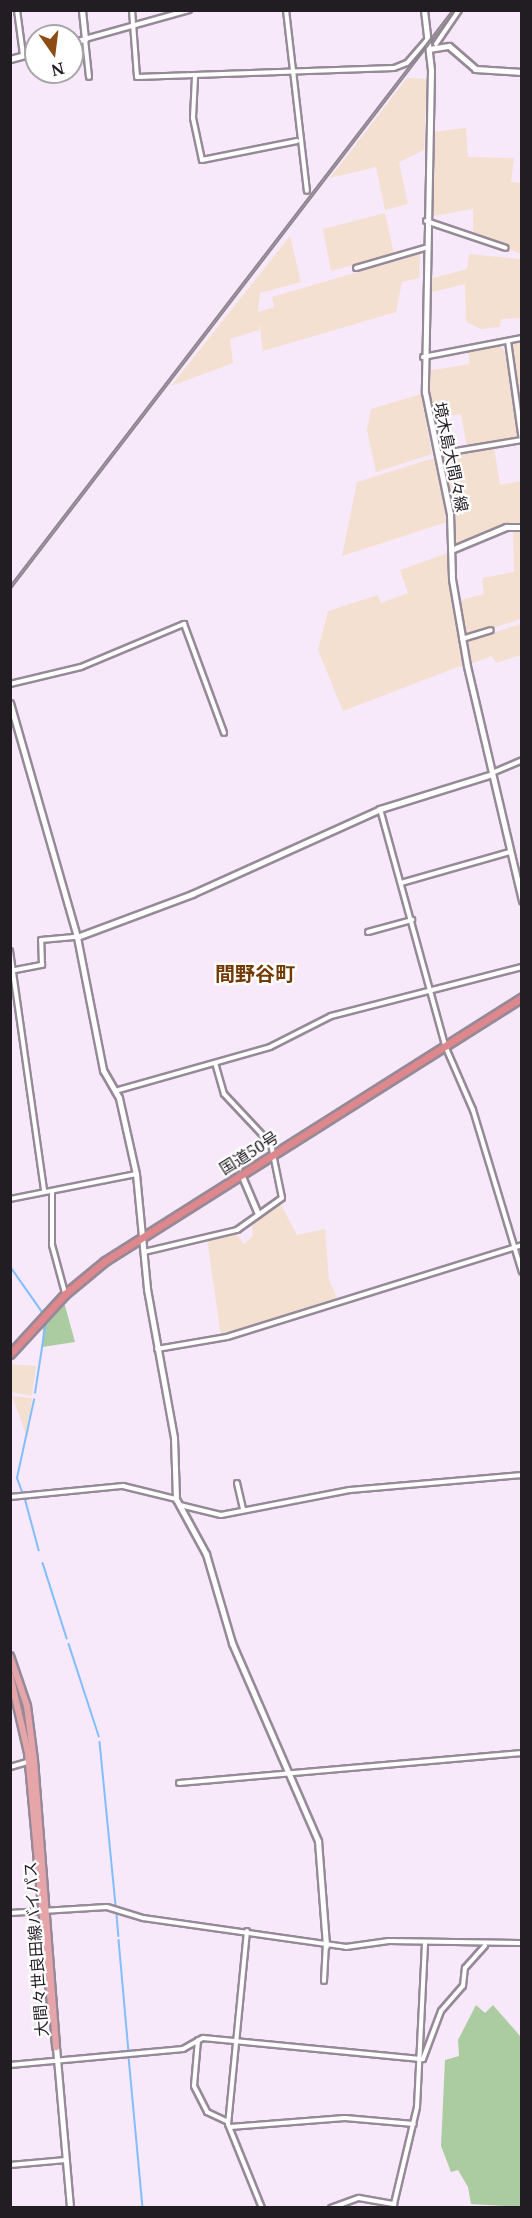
<!DOCTYPE html>
<meta charset="utf-8">
<style>
body{margin:0}
#map{position:relative;width:532px;height:2218px;overflow:hidden;background:#f7e9f9;font-family:"Noto Serif","Noto Sans JP",serif}
div>[style]{position:absolute}
[style*='--x']{left:calc(var(--x)*1px);top:calc(var(--y)*1px);width:calc(var(--w)*1px);rotate:calc(var(--a)*1deg)}
.industrial>*{inset:0;background:#f4e0d1}
.green>*{inset:0;background:#abcca0}
.stream>*{height:1.5px;margin:-0.75px;padding:0 0.75px;transform-origin:0.75px;border-radius:0.75px;background:#82bdfd}
.roads{filter:drop-shadow(2px 0 #968998) drop-shadow(-2px 0 #968998) drop-shadow(0 2px #968998) drop-shadow(0 -2px #968998)}
.minor>*{height:4px;margin:-2px;padding:0 2px;transform-origin:2px;border-radius:2px;background:#fff}
.tertiary>*{height:5px;margin:-2.5px;padding:0 2.5px;transform-origin:2.5px;border-radius:2.5px;background:#fff}
.secondary>*{height:5px;margin:-2.5px;padding:0 2.5px;transform-origin:2.5px;border-radius:2.5px;background:#fff}
.primary>*{height:6px;margin:-3px;padding:0 3px;transform-origin:3px;border-radius:3px;background:#e6a5a9}
.trunk>*{height:7px;margin:-3.5px;padding:0 3.5px;transform-origin:3.5px;border-radius:3.5px;background:#de878c}
.rail>*{height:4px;margin-top:-2px;transform-origin:0;background:repeating-linear-gradient(90deg,#fff 0 4.5px,#8f8590 0 9px);box-sizing:border-box;border-block:2px solid #8f8590}
span{translate:-50% -50%;white-space:nowrap;text-align:center;line-height:1.15;-webkit-text-stroke:4.5px #fff;paint-order:stroke}
.street-label{font-size:16px;color:#221d23}
.quarter-label{font-size:20px;color:#743a04;font-weight:700}
.frame{position:absolute;inset:0;border:12px solid #221d23;pointer-events:none}
.north{position:absolute;left:24px;top:24px;width:60px;height:60px;box-sizing:border-box;background:#fff;border:2px solid #a7a5a7;border-radius:50%;rotate:166deg;font-size:16px;font-weight:700;line-height:24px;text-align:center;color:#221d23}
.north::after{content:'';display:block;margin:auto;width:21px;height:27px;background:#8c4c16;clip-path:polygon(50% 0,100% 100%,50% 72%,0 100%)}
</style>
<div id="map">
<div class="industrial">
<div style="clip-path:polygon(407px 78px,427px 79px,424px 150px,399px 162px,408px 204px,385px 210px,376px 167px,330px 178px)"></div>
<div style="clip-path:polygon(466px 128px,468px 157px,514px 158px,511px 182px,521px 183px,521px 254px,473px 235px,473px 209px,428px 217px,431px 132px)"></div>
<div style="clip-path:polygon(385px 213px,394px 254px,331px 271px,323px 229px)"></div>
<div style="clip-path:polygon(290px 236px,301px 282px,260px 293px,258px 312px,274px 307px,272px 297px,420px 254px,419px 278px,402px 282px,396px 312px,263px 351px,259px 322px,259px 330px,230px 339px,233px 363px,171px 386px)"></div>
<div style="clip-path:polygon(469px 254px,521px 259px,521px 318px,501px 319px,500px 327px,481px 329px,466px 322px,465px 284px,425px 294px,426px 280px,467px 269px)"></div>
<div style="clip-path:polygon(521px 341px,522px 412px,519px 412px,510px 344px)"></div>
<div style="clip-path:polygon(499px 346px,505px 351px,519px 438px,467px 447px,461px 414px,432px 418px,426px 371px,470px 364px,468px 351px)"></div>
<div style="clip-path:polygon(421px 394px,432px 454px,376px 472px,367px 430px,371px 409px)"></div>
<div style="clip-path:polygon(494px 447px,500px 485px,521px 481px,521px 525px,498px 527px,456px 547px,443px 468px,456px 466px,454px 453px)"></div>
<div style="clip-path:polygon(434px 458px,447px 522px,342px 556px,357px 482px)"></div>
<div style="clip-path:polygon(513px 529px,521px 530px,521px 619px,465px 637px,458px 601px,484px 594px,482px 578px,514px 572px)"></div>
<div style="clip-path:polygon(447px 553px,463px 665px,343px 711px,318px 650px,328px 611px,378px 595px,381px 603px,408px 593px,400px 570px)"></div>
<div style="clip-path:polygon(521px 624px,521px 655px,496px 663px,492px 656px,470px 664px,466px 641px)"></div>
<div style="clip-path:polygon(279px 1201px,297px 1235px,325px 1229px,329px 1280px,337px 1298px,221px 1337px,207px 1238px,235px 1233px,244px 1244px,253px 1236px,252px 1222px)"></div>
<div style="clip-path:polygon(10px 1364px,36px 1366px,32px 1396px,11px 1392px)"></div>
<div style="clip-path:polygon(12px 1396px,32px 1398px,28px 1437px,27px 1437px)"></div>
</div>
<div class="green">
<div style="clip-path:polygon(64px 1302px,75px 1342px,42px 1347px,43px 1327px)"></div>
<div style="clip-path:polygon(476px 2005px,485px 2013px,493px 2005px,521px 2037px,521px 2207px,471px 2204px,468px 2187px,458px 2170px,451px 2172px,441px 2146px,445px 2060px,459px 2056px,458px 2040px)"></div>
</div>
<div class="stream">
<div style="--x:10;--y:1266;--w:57;--a:54.9"></div>
<div style="--x:35;--y:1393;--w:72;--a:-81.2"></div>
<div style="--x:22;--y:1492;--w:15;--a:-110"></div>
<div style="--x:17;--y:1478;--w:80;--a:-77.7"></div>
<div style="--x:25;--y:1498;--w:54;--a:74.9"></div>
<div style="--x:43;--y:1563;--w:79;--a:72.3"></div>
<div style="--x:69;--y:1644;--w:97;--a:71.9"></div>
<div style="--x:100;--y:1742;--w:165;--a:84.4"></div>
<div style="--x:117;--y:1915;--w:21;--a:85"></div>
<div style="--x:119;--y:1940;--w:111;--a:84.9"></div>
<div style="--x:129;--y:2057;--w:152;--a:84.7"></div>
</div>
<div class="roads">
<div class="minor">
<div style="--x:17;--y:10;--w:45;--a:82.4"></div>
<div style="--x:132;--y:10;--w:67;--a:85.7"></div>
<div style="--x:137;--y:77;--w:257;--a:-2"></div>
<div style="--x:394;--y:68;--w:14;--a:-21"></div>
<div style="--x:407;--y:63;--w:32;--a:-49"></div>
<div style="--x:286;--y:10;--w:182;--a:83.4"></div>
<div style="--x:436;--y:44;--w:41;--a:-55.9"></div>
<div style="--x:89;--y:77;--w:38;--a:-96"></div>
<div style="--x:85;--y:39;--w:108;--a:-15.6"></div>
<div style="--x:195;--y:77;--w:41;--a:92.8"></div>
<div style="--x:193;--y:118;--w:43;--a:77.9"></div>
<div style="--x:202;--y:160;--w:97;--a:-11.3"></div>
<div style="--x:426;--y:221;--w:84;--a:18.6"></div>
<div style="--x:356;--y:268;--w:72;--a:-16.2"></div>
<div style="--x:508;--y:341;--w:100;--a:82"></div>
<div style="--x:423;--y:357;--w:101;--a:-10.9"></div>
<div style="--x:438;--y:454;--w:85;--a:-9.5"></div>
<div style="--x:462;--y:639;--w:30;--a:-17"></div>
<div style="--x:10;--y:684;--w:73;--a:-13.5"></div>
<div style="--x:81;--y:667;--w:112;--a:-22.7"></div>
<div style="--x:184;--y:624;--w:116;--a:69.8"></div>
<div style="--x:492;--y:773;--w:33;--a:-23"></div>
<div style="--x:380;--y:809;--w:248;--a:74.6"></div>
<div style="--x:446;--y:1048;--w:68;--a:66.5"></div>
<div style="--x:473;--y:1110;--w:169;--a:73.2"></div>
<div style="--x:401;--y:883;--w:113;--a:-15.9"></div>
<div style="--x:368;--y:932;--w:46;--a:-15.3"></div>
<div style="--x:10;--y:951;--w:242;--a:81.9"></div>
<div style="--x:10;--y:971;--w:33;--a:-11"></div>
<div style="--x:42;--y:965;--w:25;--a:-92"></div>
<div style="--x:41;--y:940;--w:36;--a:-5"></div>
<div style="--x:115;--y:1091;--w:161;--a:-15.8"></div>
<div style="--x:270;--y:1047;--w:68;--a:-26.9"></div>
<div style="--x:331;--y:1016;--w:197;--a:-14.4"></div>
<div style="--x:52;--y:1191;--w:54;--a:90"></div>
<div style="--x:52;--y:1245;--w:50;--a:74.8"></div>
<div style="--x:10;--y:1199;--w:128;--a:-11.2"></div>
<div style="--x:144;--y:1252;--w:96;--a:-13.3"></div>
<div style="--x:237;--y:1230;--w:55;--a:-35.4"></div>
<div style="--x:282;--y:1198;--w:55;--a:-101.5"></div>
<div style="--x:271;--y:1144;--w:69;--a:-133.2"></div>
<div style="--x:224;--y:1094;--w:32;--a:-106"></div>
<div style="--x:157;--y:1349;--w:71;--a:-9.7"></div>
<div style="--x:227;--y:1337;--w:309;--a:-17.3"></div>
<div style="--x:237;--y:1483;--w:28;--a:77"></div>
<div style="--x:10;--y:1497;--w:114;--a:-5.6"></div>
<div style="--x:123;--y:1486;--w:55;--a:13.8"></div>
<div style="--x:180;--y:1505;--w:42;--a:13.7"></div>
<div style="--x:221;--y:1515;--w:131;--a:-11"></div>
<div style="--x:350;--y:1490;--w:173;--a:-5"></div>
<div style="--x:10;--y:1767;--w:19;--a:-16"></div>
<div style="--x:179;--y:1783;--w:344;--a:-5"></div>
<div style="--x:10;--y:1913;--w:97;--a:-3.5"></div>
<div style="--x:107;--y:1907;--w:38;--a:17"></div>
<div style="--x:143;--y:1918;--w:205;--a:8.1"></div>
<div style="--x:346;--y:1947;--w:43;--a:-7.9"></div>
<div style="--x:389;--y:1941;--w:133;--a:0.9"></div>
<div style="--x:247;--y:1931;--w:194;--a:95.6"></div>
<div style="--x:228;--y:2124;--w:91;--a:68"></div>
<div style="--x:324;--y:1981;--w:35;--a:-87"></div>
<div style="--x:198;--y:2040;--w:46;--a:95"></div>
<div style="--x:194;--y:2086;--w:29;--a:63"></div>
<div style="--x:207;--y:2112;--w:23;--a:25"></div>
<div style="--x:10;--y:2065;--w:174;--a:-5.3"></div>
<div style="--x:183;--y:2049;--w:23;--a:-29"></div>
<div style="--x:203;--y:2038;--w:221;--a:5.5"></div>
<div style="--x:423;--y:2059;--w:51;--a:-69.4"></div>
<div style="--x:441;--y:2011;--w:33;--a:-49"></div>
<div style="--x:463;--y:1986;--w:18;--a:-84"></div>
<div style="--x:465;--y:1968;--w:30;--a:-48"></div>
<div style="--x:230;--y:2127;--w:115;--a:-4.5"></div>
<div style="--x:345;--y:2118;--w:69;--a:5"></div>
<div style="--x:10;--y:2165;--w:56;--a:-5.1"></div>
<div style="--x:331;--y:2208;--w:30;--a:-20"></div>
<div style="--x:359;--y:2198;--w:36;--a:10"></div>
<div style="--x:393;--y:2208;--w:104;--a:-76.6"></div>
<div style="--x:417;--y:2107;--w:164;--a:-87.2"></div>
</div>
<div class="tertiary">
<div style="--x:72;--y:42;--w:13;--a:-13"></div>
<div style="--x:85;--y:39;--w:29;--a:-96"></div>
<div style="--x:429;--y:49;--w:20;--a:-9"></div>
<div style="--x:449;--y:46;--w:35;--a:41"></div>
<div style="--x:475;--y:69;--w:47;--a:3.7"></div>
<div style="--x:10;--y:59;--w:27;--a:-15"></div>
<div style="--x:451;--y:550;--w:60;--a:-22.7"></div>
<div style="--x:506;--y:527;--w:16;--a:0"></div>
<div style="--x:10;--y:703;--w:243;--a:74"></div>
<div style="--x:77;--y:937;--w:136;--a:78.9"></div>
<div style="--x:103;--y:1070;--w:32;--a:60"></div>
<div style="--x:119;--y:1098;--w:78;--a:77.4"></div>
<div style="--x:136;--y:1174;--w:116;--a:84.5"></div>
<div style="--x:147;--y:1289;--w:151;--a:79.7"></div>
<div style="--x:174;--y:1438;--w:61;--a:88.1"></div>
<div style="--x:176;--y:1499;--w:63;--a:61.4"></div>
<div style="--x:206;--y:1554;--w:93;--a:73.7"></div>
<div style="--x:232;--y:1643;--w:216;--a:66.5"></div>
<div style="--x:318;--y:1841;--w:105;--a:85.6"></div>
<div style="--x:77;--y:937;--w:123;--a:-20.5"></div>
<div style="--x:192;--y:894;--w:206;--a:-24.3"></div>
<div style="--x:380;--y:809;--w:114;--a:-17.3"></div>
<div style="--x:241;--y:1174;--w:43;--a:67"></div>
<div style="--x:56;--y:2047;--w:162;--a:85"></div>
</div>
<div class="secondary">
<div style="--x:424;--y:10;--w:60;--a:83.3"></div>
<div style="--x:431;--y:70;--w:322;--a:91.1"></div>
<div style="--x:425;--y:392;--w:125;--a:78.4"></div>
<div style="--x:450;--y:514;--w:65;--a:88.2"></div>
<div style="--x:452;--y:579;--w:88;--a:80.2"></div>
<div style="--x:467;--y:666;--w:241;--a:76.8"></div>
</div>
<div class="primary">
<div style="--x:10;--y:1656;--w:53;--a:71.2"></div>
<div style="--x:27;--y:1706;--w:54;--a:82.6"></div>
<div style="--x:34;--y:1760;--w:288;--a:85.6"></div>
<div style="--x:10;--y:1675;--w:80;--a:77"></div>
<div style="--x:28;--y:1753;--w:265;--a:84.8"></div>
</div>
<div class="trunk">
<div style="--x:10;--y:1354;--w:81;--a:-47.5"></div>
<div style="--x:65;--y:1294;--w:52;--a:-39.5"></div>
<div style="--x:105;--y:1261;--w:494;--a:-32.3"></div>
</div>
</div>
<div class="rail">
<div style="--x:10;--y:588;--w:729;--a:-52.47"></div>
</div>
<div class="street-label">
<span style="left:451px;top:457px;rotate:78deg">境木島大間々線</span>
<span style="left:249px;top:1153px;rotate:-32deg">国道50号</span>
<span style="left:36px;top:1949px;rotate:-94deg">大間々世良田線バイパス</span>
</div>
<div class="quarter-label">
<span style="left:255px;top:973px">間野谷町</span>
</div>
<div class="frame"></div>
<div class="north">N</div>
</div>
